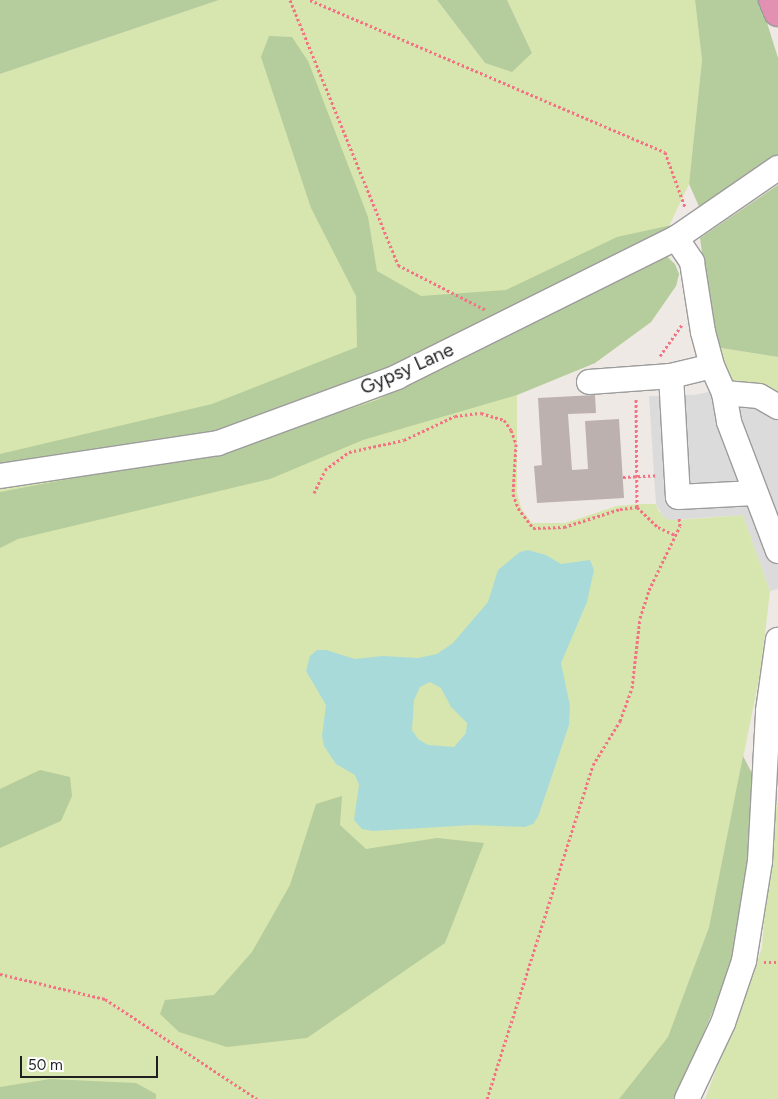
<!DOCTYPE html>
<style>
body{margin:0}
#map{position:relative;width:778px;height:1099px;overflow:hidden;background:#efe9e5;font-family:Figtree,sans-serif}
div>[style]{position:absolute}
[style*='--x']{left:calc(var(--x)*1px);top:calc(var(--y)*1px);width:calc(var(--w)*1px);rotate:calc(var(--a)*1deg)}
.grass>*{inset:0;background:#d7e6ae}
.forest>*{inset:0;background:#b5cc9c}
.parking>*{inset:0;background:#dbdbdb}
.water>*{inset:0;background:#a8dada}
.building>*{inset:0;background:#bcb1af}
.path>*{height:3px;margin-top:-1.5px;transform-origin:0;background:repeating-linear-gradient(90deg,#f37283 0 2.5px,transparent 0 5px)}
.roads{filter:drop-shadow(1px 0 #9c9c9c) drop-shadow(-1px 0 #9c9c9c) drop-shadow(0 1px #9c9c9c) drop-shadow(0 -1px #9c9c9c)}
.minor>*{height:24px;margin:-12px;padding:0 12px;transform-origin:12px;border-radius:12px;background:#fff}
.highway>*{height:28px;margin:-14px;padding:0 14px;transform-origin:14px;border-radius:14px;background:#e291b3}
span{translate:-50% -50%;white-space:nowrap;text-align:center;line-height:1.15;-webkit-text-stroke:4.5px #fff;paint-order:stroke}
.street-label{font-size:19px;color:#1f1f1f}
.scale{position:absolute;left:20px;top:1056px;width:138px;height:22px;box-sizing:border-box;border:2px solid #1f1f1f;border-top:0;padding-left:6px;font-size:15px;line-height:18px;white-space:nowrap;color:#1f1f1f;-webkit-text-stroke:4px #fff;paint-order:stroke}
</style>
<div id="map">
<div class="grass">
<div style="clip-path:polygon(219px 0,437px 0,485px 63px,532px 53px,507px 0,695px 0,702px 60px,689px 184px,661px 243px,679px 274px,676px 286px,651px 322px,595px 363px,517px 395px,517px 493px,522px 510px,532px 523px,565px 523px,617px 506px,641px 504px,656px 504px,659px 512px,677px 520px,743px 515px,770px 591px,761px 669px,709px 927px,668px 1038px,619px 1099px,0 1099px,0 74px)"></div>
<div style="clip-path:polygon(715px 347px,778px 357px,778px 396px,739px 386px,729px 376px)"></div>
<div style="clip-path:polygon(772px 803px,778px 803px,778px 1099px,705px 1099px,762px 948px)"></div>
</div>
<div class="forest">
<div style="clip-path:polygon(0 0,219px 0,0 74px)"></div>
<div style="clip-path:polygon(437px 0,507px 0,532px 53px,512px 72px,485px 63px)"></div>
<div style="clip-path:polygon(695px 0,760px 0,778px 58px,778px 157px,701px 211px,689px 184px,702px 60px)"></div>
<div style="clip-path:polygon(269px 36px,292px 37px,308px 61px,368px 217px,377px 271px,421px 296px,506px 290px,617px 237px,672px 225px,661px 243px,509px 307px,416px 359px,228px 432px,0 466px,0 454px,212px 404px,357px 347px,356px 296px,311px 208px,261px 57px)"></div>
<div style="clip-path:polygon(778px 185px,778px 357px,715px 347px,700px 238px)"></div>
<div style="clip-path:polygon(667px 257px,675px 264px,679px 274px,676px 286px,651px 322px,595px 363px,517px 395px,363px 440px,270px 479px,18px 539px,0 548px,0 492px,231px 448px,377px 400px)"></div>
<div style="clip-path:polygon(743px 756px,758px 785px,736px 956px,676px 1099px,619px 1099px,668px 1037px,709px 927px)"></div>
<div style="clip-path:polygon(40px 770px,70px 777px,72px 796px,61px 821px,0 848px,0 789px)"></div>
<div style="clip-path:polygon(342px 796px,340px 825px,366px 849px,437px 838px,484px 843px,445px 943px,307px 1038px,227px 1047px,179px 1032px,160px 1014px,165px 1000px,214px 995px,252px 952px,290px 885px,316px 804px)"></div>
<div style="clip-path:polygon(50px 1079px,136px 1083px,156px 1094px,156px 1099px,0 1099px,0 1087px)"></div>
</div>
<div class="parking">
<div style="clip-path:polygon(739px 386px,778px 396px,778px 589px,770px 591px,743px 515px,670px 520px,663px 517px,656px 504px,649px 396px,694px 395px)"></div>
</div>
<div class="water">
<div style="clip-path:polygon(evenodd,528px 550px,546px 555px,561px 564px,590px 560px,594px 570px,587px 602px,561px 663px,570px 706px,569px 725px,538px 817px,533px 824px,525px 827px,473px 825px,373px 831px,362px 829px,354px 820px,359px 785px,355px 775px,336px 764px,324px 746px,322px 736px,326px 705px,306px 671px,310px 656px,317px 650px,326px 650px,355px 659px,383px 656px,418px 658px,437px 654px,453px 643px,488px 602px,498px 570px,520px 552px,528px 550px,430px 682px,441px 688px,451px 707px,467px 723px,466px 733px,454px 747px,428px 745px,418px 739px,412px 730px,414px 700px,420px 687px,430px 682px)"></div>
</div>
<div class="building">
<div style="clip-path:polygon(595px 395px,596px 413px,568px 414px,572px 470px,588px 469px,585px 421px,619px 419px,624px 498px,537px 503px,534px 466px,542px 465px,538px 398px)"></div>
</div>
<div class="path">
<div style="--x:290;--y:0;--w:286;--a:67.8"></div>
<div style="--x:398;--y:265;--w:99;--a:27.1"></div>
<div style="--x:310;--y:0;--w:386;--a:23.2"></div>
<div style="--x:665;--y:152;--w:59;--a:70"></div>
<div style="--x:660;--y:356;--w:38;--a:-55"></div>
<div style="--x:623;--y:477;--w:34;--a:-3"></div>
<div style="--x:314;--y:493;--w:25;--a:-64"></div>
<div style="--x:325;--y:470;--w:30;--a:-37"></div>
<div style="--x:349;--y:452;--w:56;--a:-12.3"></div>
<div style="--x:404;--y:440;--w:56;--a:-25.2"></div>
<div style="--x:455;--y:416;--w:26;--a:-7"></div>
<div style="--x:481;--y:413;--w:24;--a:17"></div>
<div style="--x:504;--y:420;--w:12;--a:55"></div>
<div style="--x:511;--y:430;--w:15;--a:70"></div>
<div style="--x:516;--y:444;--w:50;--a:93.4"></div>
<div style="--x:513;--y:494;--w:15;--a:70"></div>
<div style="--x:518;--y:508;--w:25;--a:53"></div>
<div style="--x:533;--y:528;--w:31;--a:-2"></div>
<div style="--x:564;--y:527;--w:59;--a:-17.8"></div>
<div style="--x:620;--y:509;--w:17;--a:-7"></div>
<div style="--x:637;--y:507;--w:108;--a:-90.5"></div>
<div style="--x:637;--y:507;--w:29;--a:44"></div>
<div style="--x:658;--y:527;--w:19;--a:25"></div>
<div style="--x:764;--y:962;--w:14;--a:0"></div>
<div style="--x:0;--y:974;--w:108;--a:13.4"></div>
<div style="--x:105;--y:999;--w:182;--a:33.3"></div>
<div style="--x:487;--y:1099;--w:350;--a:-72.4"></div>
<div style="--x:593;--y:765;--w:52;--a:-58.5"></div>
<div style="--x:620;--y:721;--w:35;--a:-70"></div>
<div style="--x:632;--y:688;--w:70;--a:-83.5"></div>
<div style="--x:640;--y:618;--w:29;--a:-72"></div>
<div style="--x:649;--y:590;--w:71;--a:-64.2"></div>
<div style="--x:680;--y:526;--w:9;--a:-96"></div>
</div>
<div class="roads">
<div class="minor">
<div style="--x:676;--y:238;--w:29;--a:56"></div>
<div style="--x:692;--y:262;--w:71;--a:81.1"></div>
<div style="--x:703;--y:332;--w:35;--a:75"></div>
<div style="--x:712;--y:366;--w:30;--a:66"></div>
<div style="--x:724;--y:393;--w:29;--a:80"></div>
<div style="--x:729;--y:422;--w:138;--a:69.2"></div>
<div style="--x:671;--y:376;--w:121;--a:86.7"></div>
<div style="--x:678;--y:497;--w:77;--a:-3"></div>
<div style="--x:589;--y:382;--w:82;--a:-4.2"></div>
<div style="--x:671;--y:376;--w:42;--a:-13.7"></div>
<div style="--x:724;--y:393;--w:35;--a:5"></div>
<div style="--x:759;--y:396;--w:22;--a:30"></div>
<div style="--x:0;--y:476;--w:220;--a:-8.6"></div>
<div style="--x:218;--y:443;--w:191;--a:-20.2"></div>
<div style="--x:397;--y:377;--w:312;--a:-26.5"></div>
<div style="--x:676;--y:238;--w:124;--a:-34.5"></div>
<div style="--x:687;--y:1099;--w:84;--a:-64.7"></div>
<div style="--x:723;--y:1023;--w:65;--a:-71.3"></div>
<div style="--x:744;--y:961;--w:101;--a:-80.9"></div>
<div style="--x:760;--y:861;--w:150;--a:-86.9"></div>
<div style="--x:768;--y:711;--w:72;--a:-82"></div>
</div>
<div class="highway">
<div style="--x:773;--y:0;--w:13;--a:67"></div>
</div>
</div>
<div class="street-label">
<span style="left:407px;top:369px;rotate:-24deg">Gypsy Lane</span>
</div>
<div class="scale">50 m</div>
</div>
